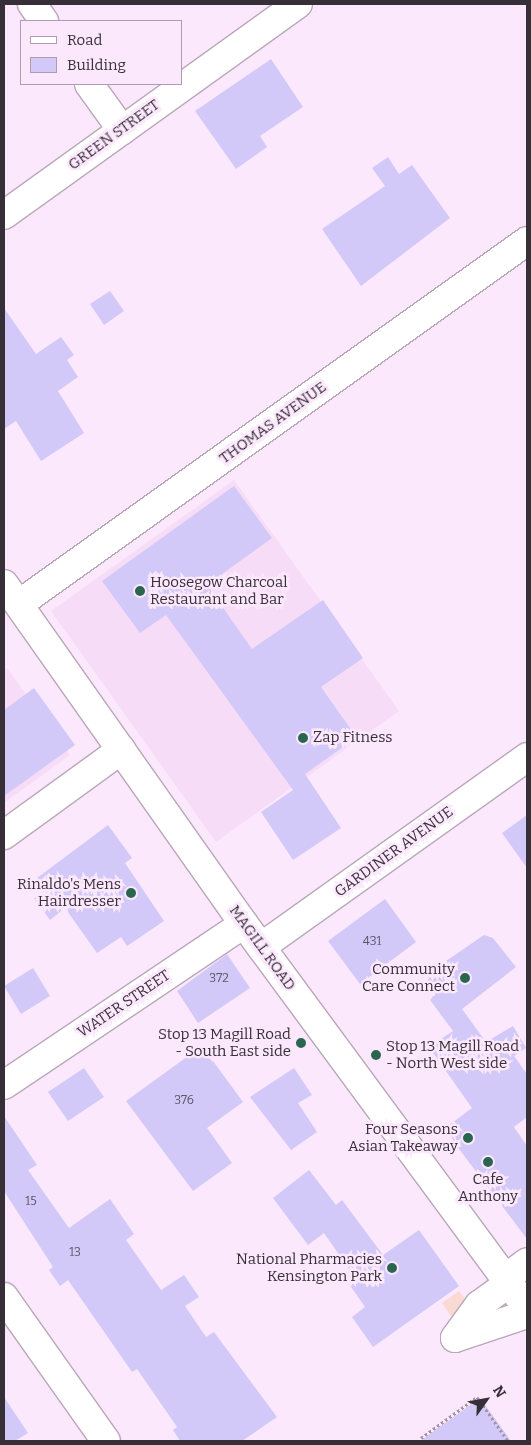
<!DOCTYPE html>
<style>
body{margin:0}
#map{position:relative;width:531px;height:1445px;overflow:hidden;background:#fce8fc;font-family:Bitter,serif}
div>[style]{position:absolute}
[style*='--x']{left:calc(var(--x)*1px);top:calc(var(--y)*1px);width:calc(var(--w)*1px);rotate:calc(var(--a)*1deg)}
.built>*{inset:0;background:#f6dcf6}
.green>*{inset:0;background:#fad9d3}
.building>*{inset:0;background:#d2c9f8}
.path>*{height:3px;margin-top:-1.5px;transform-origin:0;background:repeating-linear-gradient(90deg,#a495a4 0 2.5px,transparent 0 5px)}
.roads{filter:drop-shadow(1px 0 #baa7ba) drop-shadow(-1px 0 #baa7ba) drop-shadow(0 1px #baa7ba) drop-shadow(0 -1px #baa7ba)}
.minor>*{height:28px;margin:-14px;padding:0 14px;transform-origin:14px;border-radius:14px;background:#fff}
.major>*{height:28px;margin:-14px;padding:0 14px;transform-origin:14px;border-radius:14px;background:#fff}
.dots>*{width:14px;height:14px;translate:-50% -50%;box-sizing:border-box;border:2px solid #fce8fc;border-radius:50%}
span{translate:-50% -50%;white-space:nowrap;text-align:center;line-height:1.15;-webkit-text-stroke:5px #fce8fc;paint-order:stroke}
.number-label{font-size:12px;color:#5e5667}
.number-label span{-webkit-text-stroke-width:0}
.street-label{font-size:15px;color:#372f37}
.poi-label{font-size:15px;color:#372f37}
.left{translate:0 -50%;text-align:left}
.right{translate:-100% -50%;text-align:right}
.frame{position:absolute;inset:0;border:5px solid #372f37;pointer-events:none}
.legend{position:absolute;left:20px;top:20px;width:162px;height:65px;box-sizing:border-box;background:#fce8fc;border:1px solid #ad9ead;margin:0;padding:6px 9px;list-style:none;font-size:15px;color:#372f37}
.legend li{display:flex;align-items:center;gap:10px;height:25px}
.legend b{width:25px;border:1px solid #ad9ead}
.north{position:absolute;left:461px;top:1375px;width:50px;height:50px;-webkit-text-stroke:4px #fce8fc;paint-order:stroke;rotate:58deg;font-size:14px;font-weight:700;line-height:20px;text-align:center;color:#372f37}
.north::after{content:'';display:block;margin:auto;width:18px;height:22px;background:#372f37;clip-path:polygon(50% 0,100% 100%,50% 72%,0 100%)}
</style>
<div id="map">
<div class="built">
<div style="clip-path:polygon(234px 480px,399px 711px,216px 842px,51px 611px)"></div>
<div style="clip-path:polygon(7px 668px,70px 755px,4px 803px,4px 670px)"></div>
</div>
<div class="green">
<div style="clip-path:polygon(459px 1291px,471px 1307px,457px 1325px,442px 1303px)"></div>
</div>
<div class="building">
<div style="clip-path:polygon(271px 59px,303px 107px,260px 136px,267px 147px,236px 169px,195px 111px)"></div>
<div style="clip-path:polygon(388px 157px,399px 174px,412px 165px,450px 218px,361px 286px,322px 229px,385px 186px,372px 168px)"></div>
<div style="clip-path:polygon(110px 291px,124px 311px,104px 325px,90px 304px)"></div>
<div style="clip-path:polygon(4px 308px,36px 354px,61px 337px,74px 355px,67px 360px,78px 377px,58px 391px,84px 433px,41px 461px,16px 421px,4px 429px)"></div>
<div style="clip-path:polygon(234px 486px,272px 538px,207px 585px,252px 649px,323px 600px,363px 658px,321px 687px,350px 728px,350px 742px,305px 774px,341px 828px,293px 860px,261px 812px,293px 790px,166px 615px,140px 633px,102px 581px)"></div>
<div style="clip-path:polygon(34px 688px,75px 745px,4px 796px,4px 710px)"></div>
<div style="clip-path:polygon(527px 815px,527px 868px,502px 833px)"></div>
<div style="clip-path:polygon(108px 825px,132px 858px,125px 863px,164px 921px,127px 946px,121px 937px,97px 953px,65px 908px,50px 920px,34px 898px,46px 889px,37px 878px)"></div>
<div style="clip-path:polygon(385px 899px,416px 942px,360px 984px,328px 941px)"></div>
<div style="clip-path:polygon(484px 935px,493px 938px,516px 967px,462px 1009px,486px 1042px,513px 1026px,526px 1048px,514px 1056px,527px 1074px,527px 1117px,514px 1127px,527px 1146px,527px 1239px,444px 1129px,472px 1108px,429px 1047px,453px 1031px,430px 1000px,434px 995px,426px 985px,430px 972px)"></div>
<div style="clip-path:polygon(227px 954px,250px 988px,198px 1023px,177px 991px)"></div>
<div style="clip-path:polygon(33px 968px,50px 996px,21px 1014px,4px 986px)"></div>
<div style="clip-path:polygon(202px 1046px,243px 1102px,207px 1128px,232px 1163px,193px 1191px,126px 1101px)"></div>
<div style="clip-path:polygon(84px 1068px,104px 1097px,68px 1121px,48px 1092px)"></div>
<div style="clip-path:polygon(294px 1068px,312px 1095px,298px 1103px,317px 1132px,291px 1150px,250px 1097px)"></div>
<div style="clip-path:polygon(4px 1116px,37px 1165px,28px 1170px,69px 1228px,110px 1199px,134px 1234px,126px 1240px,161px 1290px,184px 1275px,199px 1297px,185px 1306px,206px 1337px,214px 1332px,277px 1417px,242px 1441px,180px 1441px,173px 1430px,177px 1427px,137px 1369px,132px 1372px,68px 1280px,60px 1286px,49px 1270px,53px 1267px,4px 1191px)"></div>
<div style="clip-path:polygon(309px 1170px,336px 1205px,342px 1200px,383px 1255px,419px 1230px,459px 1286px,373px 1347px,352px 1317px,365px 1307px,347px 1281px,354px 1276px,324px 1233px,308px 1245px,273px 1198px)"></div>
<div style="clip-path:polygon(4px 1397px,28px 1433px,15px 1441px,4px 1441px)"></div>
<div style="clip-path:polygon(480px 1398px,511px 1441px,420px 1441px)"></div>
</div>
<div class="path">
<div style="--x:421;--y:1438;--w:69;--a:-36.2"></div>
<div style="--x:477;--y:1397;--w:54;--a:54.8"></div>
</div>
<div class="roads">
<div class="minor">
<div style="--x:32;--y:4;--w:21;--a:55"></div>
<div style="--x:89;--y:84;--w:57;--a:54.3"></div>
<div style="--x:4;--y:215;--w:362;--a:-35.7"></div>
<div style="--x:19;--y:604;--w:624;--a:-35.55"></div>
<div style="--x:4;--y:835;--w:145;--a:-36"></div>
<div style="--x:261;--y:947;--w:327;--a:-35.5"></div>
<div style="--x:4;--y:1085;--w:289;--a:-33.9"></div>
<div style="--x:506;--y:1278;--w:26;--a:-37"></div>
<div style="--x:4;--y:1297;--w:176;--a:54.7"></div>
<div style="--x:455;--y:1338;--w:41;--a:-54"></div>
<div style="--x:479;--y:1305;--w:37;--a:-36"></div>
<div style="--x:455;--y:1338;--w:76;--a:-18.4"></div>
</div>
<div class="major">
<div style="--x:4;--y:584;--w:416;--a:54.8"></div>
<div style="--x:244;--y:924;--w:477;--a:53.6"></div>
</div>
</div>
<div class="dots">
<div style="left:140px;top:591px;background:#2a654f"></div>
<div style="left:303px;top:738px;background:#2a654f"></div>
<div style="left:131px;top:893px;background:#2a654f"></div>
<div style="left:465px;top:978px;background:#2a654f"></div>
<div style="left:301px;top:1043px;background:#2a654f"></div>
<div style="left:376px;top:1055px;background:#2a654f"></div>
<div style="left:468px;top:1138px;background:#2a654f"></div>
<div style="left:488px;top:1162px;background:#2a654f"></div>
<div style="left:392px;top:1268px;background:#2a654f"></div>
</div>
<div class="number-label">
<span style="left:372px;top:942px">431</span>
<span style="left:219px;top:979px">372</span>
<span style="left:184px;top:1101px">376</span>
<span style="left:31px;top:1202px">15</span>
<span style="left:75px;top:1253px">13</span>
</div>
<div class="street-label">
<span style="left:114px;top:135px;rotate:-36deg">GREEN STREET</span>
<span style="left:273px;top:423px;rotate:-36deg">THOMAS AVENUE</span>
<span style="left:394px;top:852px;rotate:-36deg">GARDINER AVENUE</span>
<span style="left:262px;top:948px;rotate:54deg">MAGILL ROAD</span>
<span style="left:124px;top:1004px;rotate:-34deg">WATER STREET</span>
</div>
<div class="poi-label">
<span class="left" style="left:150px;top:591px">Hoosegow Charcoal<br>Restaurant and Bar</span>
<span class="left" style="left:313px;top:738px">Zap Fitness</span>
<span class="right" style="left:121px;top:893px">Rinaldo's Mens<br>Hairdresser</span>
<span class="right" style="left:455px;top:978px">Community<br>Care Connect</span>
<span class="right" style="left:291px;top:1043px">Stop 13 Magill Road<br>- South East side</span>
<span class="left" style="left:386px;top:1055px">Stop 13 Magill Road<br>- North West side</span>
<span class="right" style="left:458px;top:1138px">Four Seasons<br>Asian Takeaway</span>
<span style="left:488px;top:1188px">Cafe<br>Anthony</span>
<span class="right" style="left:382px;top:1268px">National Pharmacies<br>Kensington Park</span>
</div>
<div class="frame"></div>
<ul class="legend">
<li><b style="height:6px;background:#fff"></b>Road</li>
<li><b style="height:14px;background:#d2c9f8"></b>Building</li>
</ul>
<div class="north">N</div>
</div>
